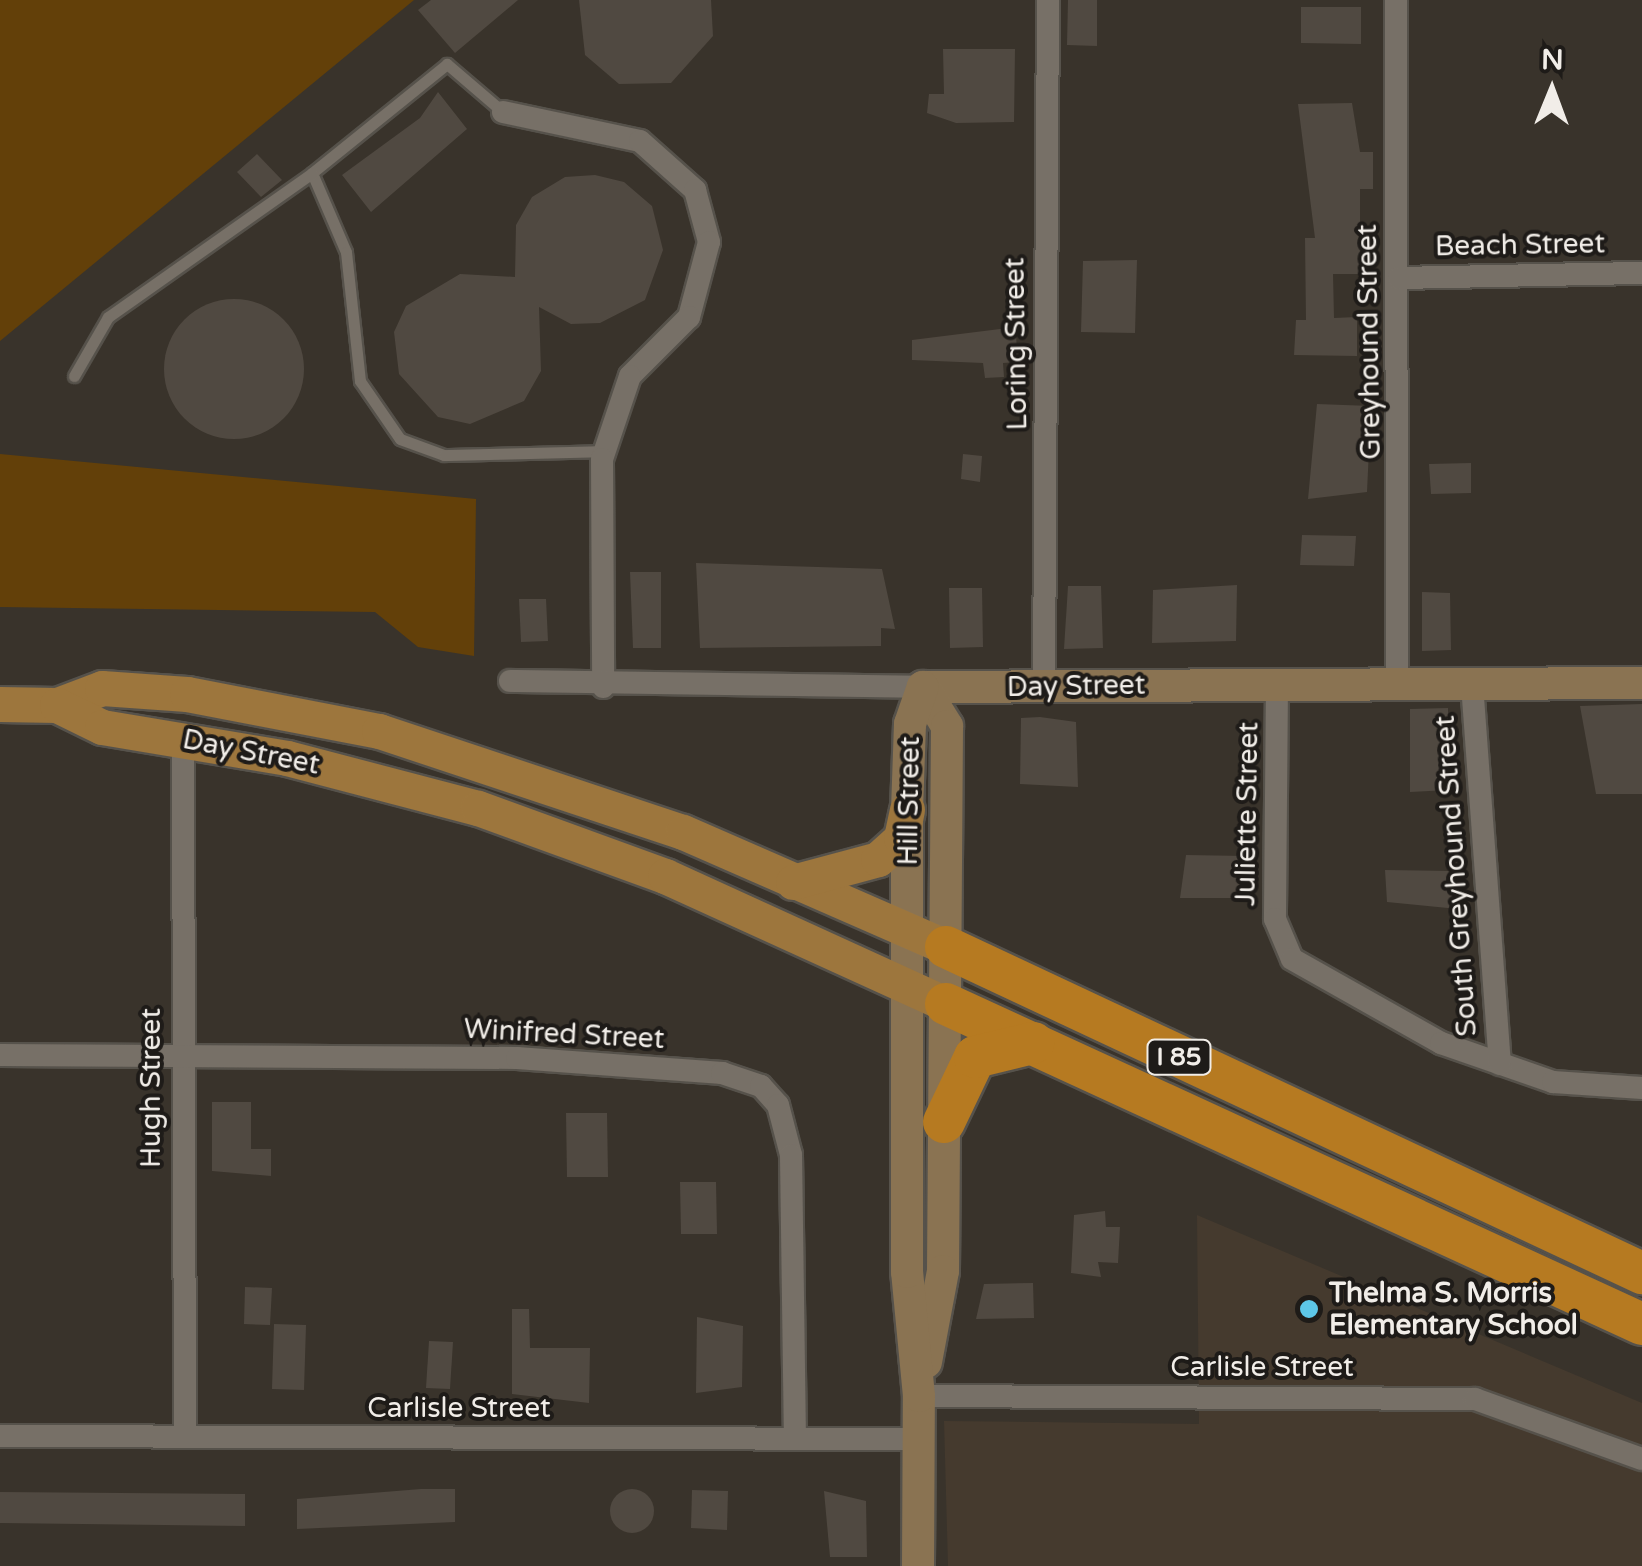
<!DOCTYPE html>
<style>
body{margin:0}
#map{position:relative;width:1642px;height:1566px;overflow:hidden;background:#39332b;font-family:"Varela Round",sans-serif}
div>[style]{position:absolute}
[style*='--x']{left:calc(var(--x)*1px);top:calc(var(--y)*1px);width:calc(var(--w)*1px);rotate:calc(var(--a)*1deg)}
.built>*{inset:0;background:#453a2e}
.green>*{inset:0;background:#634009}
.building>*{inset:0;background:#504941}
.round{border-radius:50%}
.roads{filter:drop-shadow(2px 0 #56524b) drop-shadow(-2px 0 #56524b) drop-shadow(0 2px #56524b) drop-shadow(0 -2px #56524b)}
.lane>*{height:11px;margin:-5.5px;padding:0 5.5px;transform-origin:5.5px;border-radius:5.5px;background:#777067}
.street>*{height:22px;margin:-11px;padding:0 11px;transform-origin:11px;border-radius:11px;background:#777067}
.secondary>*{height:32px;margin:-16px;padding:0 16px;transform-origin:16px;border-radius:16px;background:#8a7352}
.primary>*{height:35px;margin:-17.5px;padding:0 17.5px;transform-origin:17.5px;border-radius:17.5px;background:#9d763d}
.highway>*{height:42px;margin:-21px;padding:0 21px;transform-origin:21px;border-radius:21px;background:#b67a21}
.dots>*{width:28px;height:28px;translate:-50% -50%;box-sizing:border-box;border:5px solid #1e1b18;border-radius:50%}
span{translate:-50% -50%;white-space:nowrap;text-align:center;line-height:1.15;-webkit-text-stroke:8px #1e1b18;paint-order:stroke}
.shield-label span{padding:2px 8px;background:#1e1b18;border:2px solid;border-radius:8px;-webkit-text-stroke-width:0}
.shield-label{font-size:25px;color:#f1ede8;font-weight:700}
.street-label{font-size:28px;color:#f1ede8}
.poi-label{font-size:28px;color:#f1ede8;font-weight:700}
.left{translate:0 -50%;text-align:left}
.north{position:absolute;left:1502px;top:40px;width:100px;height:100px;-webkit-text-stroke:8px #1e1b18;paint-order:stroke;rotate:1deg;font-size:28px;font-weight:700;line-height:40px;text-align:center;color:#f1ede8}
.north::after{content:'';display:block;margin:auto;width:35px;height:45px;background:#f1ede8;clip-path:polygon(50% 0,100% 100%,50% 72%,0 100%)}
</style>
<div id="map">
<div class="built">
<div style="clip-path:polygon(1197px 1215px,1642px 1403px,1642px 1566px,948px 1566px,944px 1421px,1199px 1424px)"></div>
</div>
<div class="green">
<div style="clip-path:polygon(0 0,414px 0,0 341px)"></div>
<div style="clip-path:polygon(0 454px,476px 499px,474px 656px,418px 647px,375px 612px,0 607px)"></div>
</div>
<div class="building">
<div style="clip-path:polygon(431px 0,518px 0,455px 53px,418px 10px)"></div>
<div style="clip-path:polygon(579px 0,711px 0,713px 36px,671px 83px,619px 84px,585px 55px)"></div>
<div style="clip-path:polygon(1068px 0,1097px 0,1097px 46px,1067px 45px)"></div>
<div style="clip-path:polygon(1301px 7px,1361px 7px,1361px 44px,1301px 43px)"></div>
<div style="clip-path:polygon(943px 49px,1015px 49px,1014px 122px,956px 123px,927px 113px,929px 94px,944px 94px)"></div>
<div style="clip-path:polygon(438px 92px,467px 129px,371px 212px,342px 175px,420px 118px)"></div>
<div style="clip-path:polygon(1352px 103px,1360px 152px,1373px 152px,1373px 189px,1360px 189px,1360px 274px,1333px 274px,1334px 318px,1357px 317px,1357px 356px,1294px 355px,1296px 320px,1306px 320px,1305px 238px,1315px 238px,1298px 104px)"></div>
<div style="clip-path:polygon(257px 154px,282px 180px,261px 197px,237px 172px)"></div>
<div style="clip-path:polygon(595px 175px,624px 182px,652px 206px,663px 250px,645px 300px,600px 323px,571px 324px,539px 307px,541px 371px,524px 401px,470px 424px,438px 417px,399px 374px,394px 332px,406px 306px,460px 274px,515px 277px,516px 225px,532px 197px,565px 177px)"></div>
<div style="clip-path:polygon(1137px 260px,1135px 333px,1081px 332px,1083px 261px)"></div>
<div class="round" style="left:164px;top:299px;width:140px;height:140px"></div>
<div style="clip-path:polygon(1016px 327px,1017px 362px,1003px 363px,1004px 377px,985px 378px,983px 363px,912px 360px,912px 340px)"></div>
<div style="clip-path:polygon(1317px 404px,1371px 406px,1367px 492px,1308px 499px)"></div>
<div style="clip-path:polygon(963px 454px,982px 456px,980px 482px,961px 479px)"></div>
<div style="clip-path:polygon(1471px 463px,1471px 493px,1431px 494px,1429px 464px)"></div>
<div style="clip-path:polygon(1302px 535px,1356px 536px,1354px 566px,1300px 565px)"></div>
<div style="clip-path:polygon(696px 563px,882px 569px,895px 629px,881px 628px,881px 646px,700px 648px)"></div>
<div style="clip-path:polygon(630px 572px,661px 572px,661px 648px,633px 648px)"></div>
<div style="clip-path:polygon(1237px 585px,1236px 641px,1152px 643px,1153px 590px)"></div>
<div style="clip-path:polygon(1068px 586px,1101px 586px,1103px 648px,1064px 649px)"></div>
<div style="clip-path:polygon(949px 588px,982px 588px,983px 647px,950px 648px)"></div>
<div style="clip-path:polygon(1422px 592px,1450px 593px,1451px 650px,1422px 651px)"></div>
<div style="clip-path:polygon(519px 599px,546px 599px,548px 641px,521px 642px)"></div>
<div style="clip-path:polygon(1642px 704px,1642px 794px,1596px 794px,1580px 706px)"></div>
<div style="clip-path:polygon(1448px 708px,1449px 790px,1410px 792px,1410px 709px)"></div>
<div style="clip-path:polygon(1040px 717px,1076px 722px,1078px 787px,1020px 784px,1021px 718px)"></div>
<div style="clip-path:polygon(1186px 855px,1245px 856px,1245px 898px,1180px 898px)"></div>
<div style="clip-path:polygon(1385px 870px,1453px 871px,1458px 909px,1387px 902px)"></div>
<div style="clip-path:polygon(212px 1102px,251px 1102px,251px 1149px,271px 1149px,271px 1176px,212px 1171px)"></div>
<div style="clip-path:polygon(566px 1113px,607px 1113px,608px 1177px,567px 1177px)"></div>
<div style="clip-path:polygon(680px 1182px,716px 1182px,717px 1234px,681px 1234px)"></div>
<div style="clip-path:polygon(1105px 1211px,1106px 1227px,1120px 1227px,1118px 1263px,1098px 1262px,1101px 1277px,1071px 1273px,1074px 1215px)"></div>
<div style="clip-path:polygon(1033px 1283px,1034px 1318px,976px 1319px,984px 1284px)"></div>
<div style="clip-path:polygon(245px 1287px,272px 1288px,270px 1325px,244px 1324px)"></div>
<div style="clip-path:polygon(512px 1309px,529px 1309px,530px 1348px,590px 1348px,589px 1403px,512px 1394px)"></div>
<div style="clip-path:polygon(697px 1317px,743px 1326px,742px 1387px,696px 1393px)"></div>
<div style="clip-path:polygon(274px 1324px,306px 1325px,304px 1390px,272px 1389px)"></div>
<div style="clip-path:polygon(429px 1341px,453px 1342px,450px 1389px,426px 1388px)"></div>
<div class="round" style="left:610px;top:1489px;width:44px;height:44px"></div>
<div style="clip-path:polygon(421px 1489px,455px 1489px,455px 1522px,297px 1529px,297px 1499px)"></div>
<div style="clip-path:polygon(692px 1490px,728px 1491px,727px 1530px,691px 1528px)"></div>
<div style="clip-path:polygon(824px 1491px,866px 1501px,867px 1557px,830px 1557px)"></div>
<div style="clip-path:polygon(0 1492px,245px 1494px,245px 1526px,0 1523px)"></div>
</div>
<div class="roads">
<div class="lane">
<div style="--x:503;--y:112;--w:74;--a:-139.4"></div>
<div style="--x:447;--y:64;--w:174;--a:141.1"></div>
<div style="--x:312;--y:173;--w:86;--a:66.7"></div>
<div style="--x:346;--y:252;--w:130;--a:83.8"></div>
<div style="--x:360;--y:381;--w:70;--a:55.4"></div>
<div style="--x:400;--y:439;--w:47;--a:20"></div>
<div style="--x:444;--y:455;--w:160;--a:-1.4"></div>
<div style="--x:74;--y:376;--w:68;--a:-60"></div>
<div style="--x:108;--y:317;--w:250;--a:-35.2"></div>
</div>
<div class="street">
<div style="--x:1396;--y:0;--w:683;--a:89.92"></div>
<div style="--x:503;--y:112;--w:140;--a:12"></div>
<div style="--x:640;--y:141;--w:74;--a:41.7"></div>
<div style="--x:695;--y:190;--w:54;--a:74.9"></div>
<div style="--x:709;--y:242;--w:78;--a:104.9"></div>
<div style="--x:689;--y:317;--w:83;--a:135"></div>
<div style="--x:630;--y:376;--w:88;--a:108.6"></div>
<div style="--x:602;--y:459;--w:228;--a:89.7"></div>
<div style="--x:1399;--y:278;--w:243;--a:-1.2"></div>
<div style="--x:510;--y:681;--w:413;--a:0.8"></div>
<div style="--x:1277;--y:683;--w:236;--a:90.5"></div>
<div style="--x:1275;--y:919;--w:43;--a:67"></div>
<div style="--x:1292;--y:959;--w:171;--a:29.4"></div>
<div style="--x:1441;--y:1043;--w:119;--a:19.2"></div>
<div style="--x:1553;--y:1082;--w:89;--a:3.9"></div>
<div style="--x:1472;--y:684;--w:381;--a:85.8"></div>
<div style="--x:1044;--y:687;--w:687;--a:-89.67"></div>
<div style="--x:183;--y:738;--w:699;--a:89.84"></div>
<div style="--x:0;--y:1055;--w:517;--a:0.33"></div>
<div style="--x:517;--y:1058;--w:206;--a:4.2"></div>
<div style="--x:722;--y:1073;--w:41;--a:18.4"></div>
<div style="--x:761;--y:1086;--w:25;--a:48"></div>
<div style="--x:778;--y:1105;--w:52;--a:75.4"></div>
<div style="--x:791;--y:1155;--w:283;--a:89.2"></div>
<div style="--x:919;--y:1396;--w:556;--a:0.31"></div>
<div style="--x:1475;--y:1399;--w:177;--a:19.8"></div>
<div style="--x:0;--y:1436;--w:919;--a:0.19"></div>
</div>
<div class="secondary">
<div style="--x:923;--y:687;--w:719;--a:-0.32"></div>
<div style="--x:923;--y:687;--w:46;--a:58.4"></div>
<div style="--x:947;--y:726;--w:545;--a:90.42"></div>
<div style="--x:943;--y:1271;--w:93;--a:100.6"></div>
<div style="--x:918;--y:1566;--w:170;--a:-89.7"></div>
<div style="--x:919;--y:1396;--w:125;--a:-95.5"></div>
<div style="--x:907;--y:1272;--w:462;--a:-90"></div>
<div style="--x:907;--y:810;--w:86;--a:-88"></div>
<div style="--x:910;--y:724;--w:39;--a:-71"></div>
</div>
<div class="primary">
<div style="--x:0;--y:704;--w:57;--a:1"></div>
<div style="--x:57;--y:705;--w:48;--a:-20.7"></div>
<div style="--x:102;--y:688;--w:85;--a:4"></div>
<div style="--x:187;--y:694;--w:196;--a:10.9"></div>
<div style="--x:379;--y:731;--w:320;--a:18.4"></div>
<div style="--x:683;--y:832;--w:287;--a:23.6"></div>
<div style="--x:57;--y:705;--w:50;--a:26.1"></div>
<div style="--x:102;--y:727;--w:188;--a:9.5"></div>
<div style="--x:287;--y:758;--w:197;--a:14.7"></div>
<div style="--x:478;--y:808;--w:199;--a:20"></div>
<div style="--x:665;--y:876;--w:309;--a:24.5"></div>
<div style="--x:793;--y:882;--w:88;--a:-15.1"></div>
<div style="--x:878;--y:859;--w:31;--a:-42"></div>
<div style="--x:901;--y:838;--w:29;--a:-78"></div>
</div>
<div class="highway">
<div style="--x:946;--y:947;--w:769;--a:25.1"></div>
<div style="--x:946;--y:1004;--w:766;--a:24.69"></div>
<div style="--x:944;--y:1122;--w:72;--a:-64.5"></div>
<div style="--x:975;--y:1057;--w:60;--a:-13.6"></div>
</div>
</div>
<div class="dots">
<div style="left:1309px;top:1309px;background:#5dc7e8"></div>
</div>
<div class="shield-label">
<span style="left:1179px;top:1057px">I 85</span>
</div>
<div class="street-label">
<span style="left:1520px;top:245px;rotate:-1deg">Beach Street</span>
<span style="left:1369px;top:342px;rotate:-91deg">Greyhound Street</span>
<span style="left:1016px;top:344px;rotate:-91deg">Loring Street</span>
<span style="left:1076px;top:686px;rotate:-1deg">Day Street</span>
<span style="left:251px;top:752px;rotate:11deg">Day Street</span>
<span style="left:909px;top:801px;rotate:-89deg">Hill Street</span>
<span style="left:1247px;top:814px;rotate:-89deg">Juliette Street</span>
<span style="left:1456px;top:876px;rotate:-94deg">South Greyhound Street</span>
<span style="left:564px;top:1034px;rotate:3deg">Winifred Street</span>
<span style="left:151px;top:1088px;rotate:-90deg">Hugh Street</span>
<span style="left:1262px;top:1367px">Carlisle Street</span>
<span style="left:459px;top:1408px">Carlisle Street</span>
</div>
<div class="poi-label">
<span class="left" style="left:1329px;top:1309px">Thelma S. Morris<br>Elementary School</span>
</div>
<div class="north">N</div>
</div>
